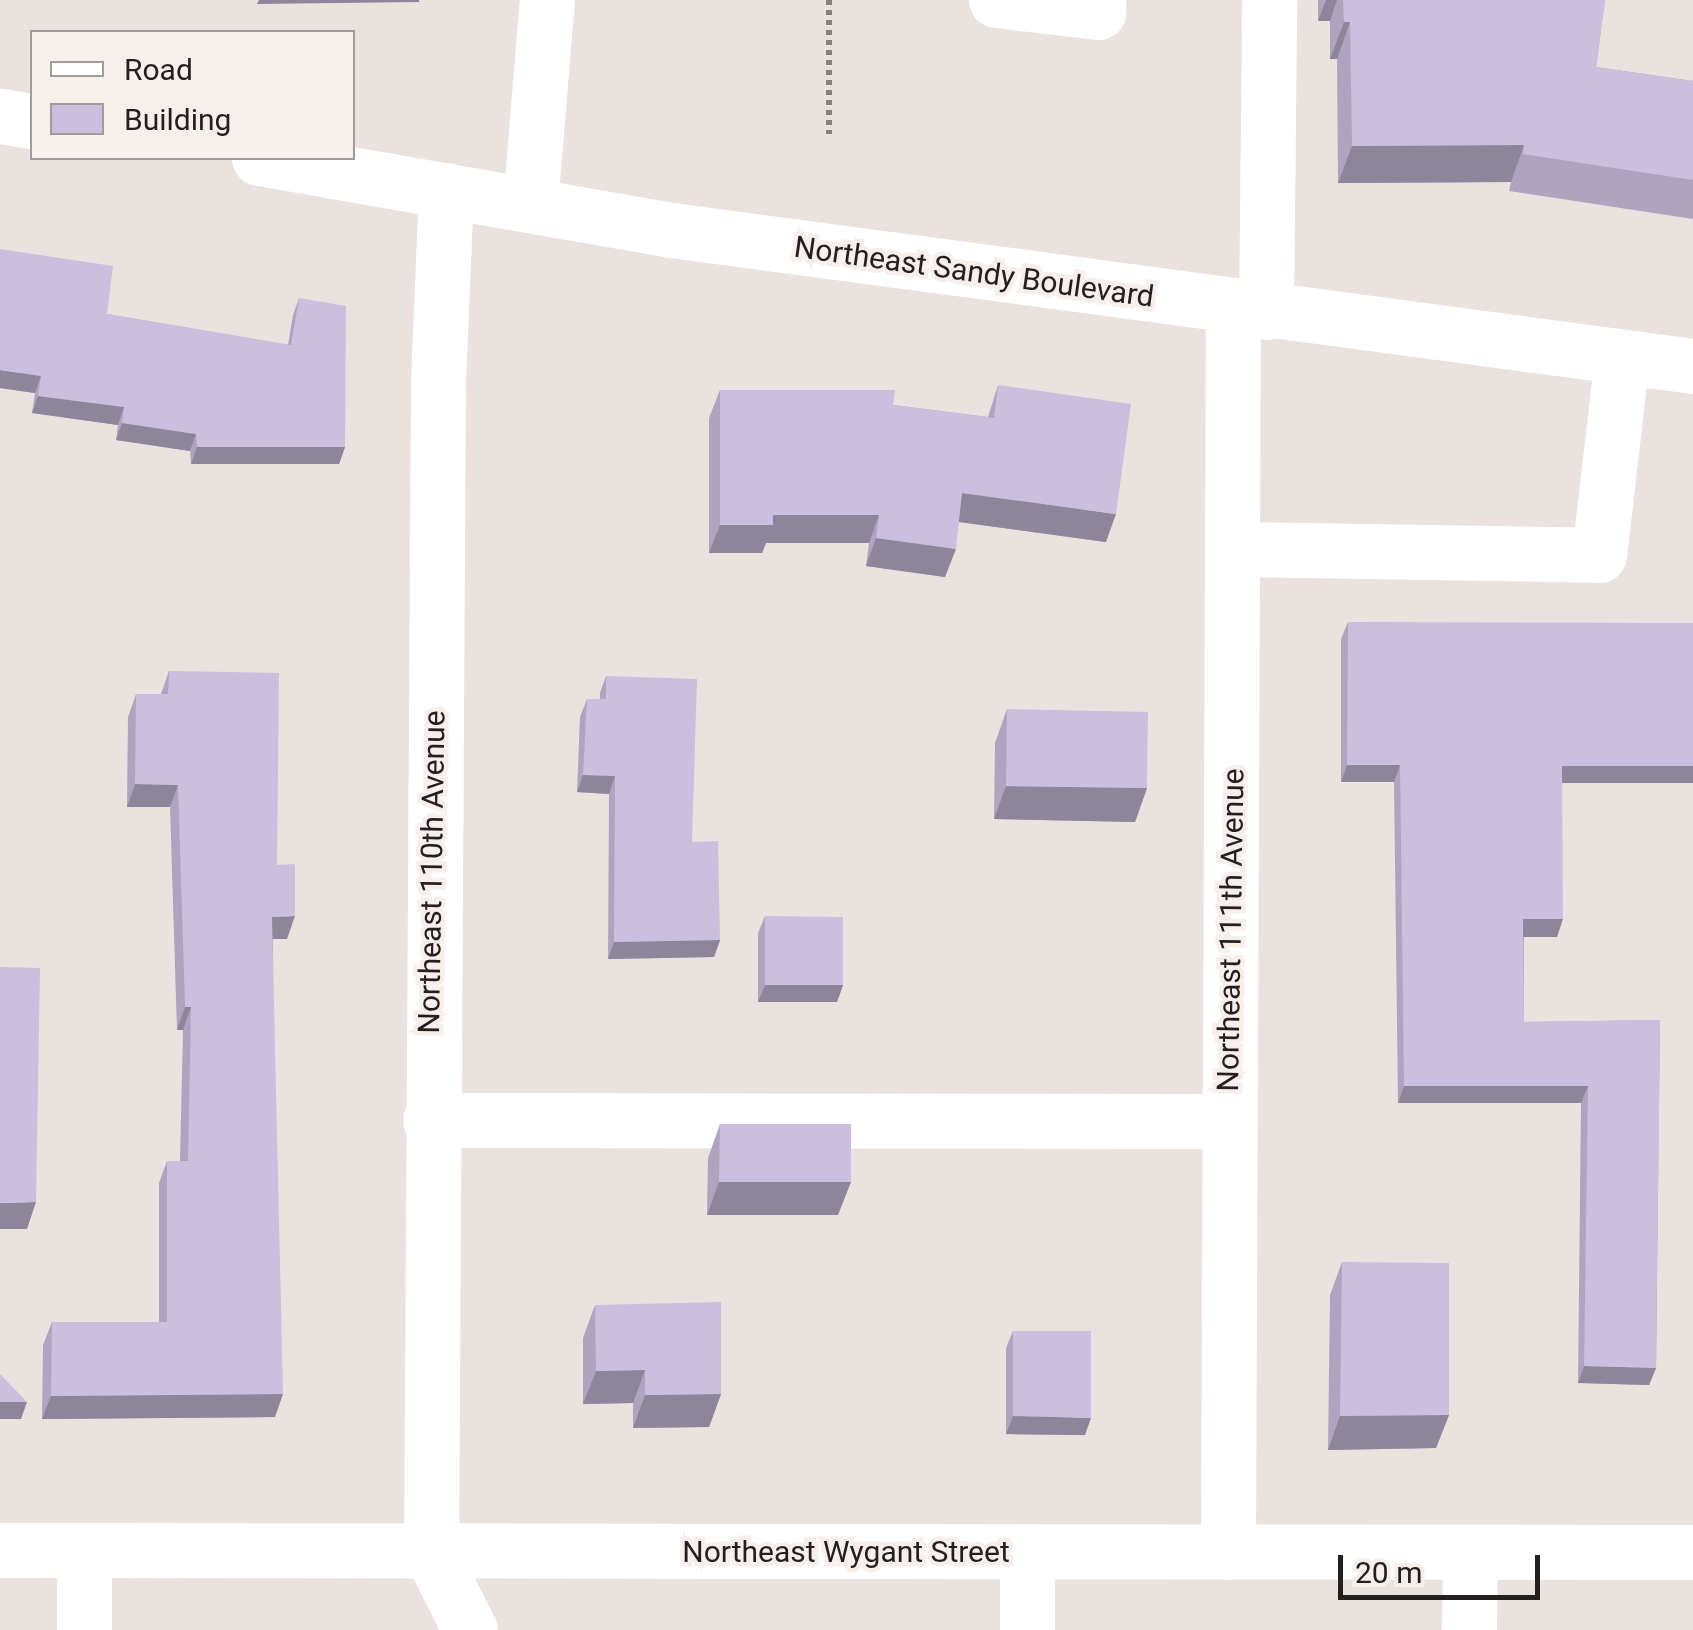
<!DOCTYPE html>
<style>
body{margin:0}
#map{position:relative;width:1693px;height:1630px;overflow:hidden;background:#e9e2df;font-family:Roboto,sans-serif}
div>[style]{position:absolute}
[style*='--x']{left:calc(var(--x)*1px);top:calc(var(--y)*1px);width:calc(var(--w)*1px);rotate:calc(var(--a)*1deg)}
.path>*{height:6px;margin-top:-3px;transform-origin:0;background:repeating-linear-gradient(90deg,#86817f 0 5px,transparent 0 10px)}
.minor>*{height:55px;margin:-27.5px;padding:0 27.5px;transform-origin:27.5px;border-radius:27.5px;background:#fff}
.major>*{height:55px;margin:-27.5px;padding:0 27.5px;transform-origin:27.5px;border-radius:27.5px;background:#fff}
.wall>*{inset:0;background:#aea4bf}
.shaded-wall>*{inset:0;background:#8d869b}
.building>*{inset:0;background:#cabfde}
span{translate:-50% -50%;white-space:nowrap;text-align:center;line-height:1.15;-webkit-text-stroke:9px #f6efec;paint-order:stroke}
.street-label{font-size:30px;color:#221f1e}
.legend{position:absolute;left:30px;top:30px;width:325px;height:130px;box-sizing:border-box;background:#f6efec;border:2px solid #a19c9a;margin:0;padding:12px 18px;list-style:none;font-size:30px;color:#221f1e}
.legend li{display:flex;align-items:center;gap:20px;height:50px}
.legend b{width:50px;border:2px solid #a19c9a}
.scale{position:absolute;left:1338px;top:1555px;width:202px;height:45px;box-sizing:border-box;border:5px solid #221f1e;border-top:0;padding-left:12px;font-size:30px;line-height:35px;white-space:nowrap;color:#221f1e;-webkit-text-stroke:8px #f6efec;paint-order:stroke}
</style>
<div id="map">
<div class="path">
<div style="--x:829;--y:0;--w:134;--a:90"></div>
</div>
<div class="minor">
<div style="--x:996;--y:0;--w:103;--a:6.7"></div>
<div style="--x:1098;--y:12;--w:12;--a:-90"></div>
<div style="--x:446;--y:190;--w:193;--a:92.4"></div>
<div style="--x:438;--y:383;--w:1170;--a:90.34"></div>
<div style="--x:431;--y:1553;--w:86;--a:63.1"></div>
<div style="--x:530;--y:205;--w:206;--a:-85.3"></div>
<div style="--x:1266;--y:312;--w:312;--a:-89.4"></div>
<div style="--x:1237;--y:549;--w:362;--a:0.9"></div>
<div style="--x:1599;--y:555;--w:199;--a:-83.4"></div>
<div style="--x:430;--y:1120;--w:797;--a:0.07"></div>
<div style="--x:0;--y:1550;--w:1693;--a:0.07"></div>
<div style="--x:1228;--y:1552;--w:1245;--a:-89.77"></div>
<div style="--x:84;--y:1630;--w:79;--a:-90"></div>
<div style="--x:1027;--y:1630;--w:78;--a:-90"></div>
<div style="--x:1469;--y:1630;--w:78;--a:-89.3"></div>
</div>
<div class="major">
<div style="--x:0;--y:116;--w:32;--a:9"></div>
<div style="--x:259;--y:158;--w:419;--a:9.9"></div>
<div style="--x:672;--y:230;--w:1030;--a:7.59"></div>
</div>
<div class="wall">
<div style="clip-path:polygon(1318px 0,1605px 0,1596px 67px,1693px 81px,1693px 219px,1509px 191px,1511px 182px,1338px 183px,1337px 59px,1330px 59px,1330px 21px,1318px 21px)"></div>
<div style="clip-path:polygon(299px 298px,345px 447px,339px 464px,191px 464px,190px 451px,116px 440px,118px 425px,32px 413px,35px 393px,0 388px,107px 314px,288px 345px,293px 315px)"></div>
<div style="clip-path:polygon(998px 385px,1106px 542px,959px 522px,945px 577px,866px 566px,869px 543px,766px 543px,762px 553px,709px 553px,709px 418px,720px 390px,893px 405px,988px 417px)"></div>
<div style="clip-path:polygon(1348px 622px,1693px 783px,1562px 783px,1557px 937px,1524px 937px,1524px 1022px,1660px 1020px,1656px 1368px,1649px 1385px,1578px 1383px,1581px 1103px,1398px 1103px,1394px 782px,1341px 782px,1341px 639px)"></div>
<div style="clip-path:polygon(169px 671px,277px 865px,287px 939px,273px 939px,275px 1417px,42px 1419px,43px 1345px,52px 1322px,159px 1322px,159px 1183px,167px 1161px,180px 1161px,183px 1030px,177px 1030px,170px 807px,127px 807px,128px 717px,136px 694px,161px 694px)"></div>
<div style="clip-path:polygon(606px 676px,692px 842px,720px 940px,714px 957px,608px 959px,609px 794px,577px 792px,580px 717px,587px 699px,600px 699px,600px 693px)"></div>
<div style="clip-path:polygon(1007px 709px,1147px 788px,1135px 822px,994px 819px,995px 743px)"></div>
<div style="clip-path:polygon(765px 916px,843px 985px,837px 1002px,758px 1002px,758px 933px)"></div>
<div style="clip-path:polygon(720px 1124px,838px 1215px,707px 1215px,708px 1158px)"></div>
<div style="clip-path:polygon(1342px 1262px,1449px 1415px,1436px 1448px,1328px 1450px,1330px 1295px)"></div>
<div style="clip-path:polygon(595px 1305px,721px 1394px,709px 1427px,633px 1428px,633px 1403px,583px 1404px,583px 1338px)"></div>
<div style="clip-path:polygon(1013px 1331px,1085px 1435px,1006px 1434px,1006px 1348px)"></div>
</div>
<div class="shaded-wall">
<div style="clip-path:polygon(259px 0,419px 0,419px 2px,257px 4px)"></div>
<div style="clip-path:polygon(1326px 0,1337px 0,1330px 21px,1318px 21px)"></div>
<div style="clip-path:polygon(1344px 22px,1350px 22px,1337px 59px,1330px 59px)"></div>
<div style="clip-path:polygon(1524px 145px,1511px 182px,1338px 183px,1352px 146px)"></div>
<div style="clip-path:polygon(0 370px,41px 376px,35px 393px,0 388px)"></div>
<div style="clip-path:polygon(38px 396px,124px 407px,118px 425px,32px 413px)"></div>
<div style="clip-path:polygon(122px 423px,196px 434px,190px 451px,116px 440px)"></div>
<div style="clip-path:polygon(197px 447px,345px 447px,339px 464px,191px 464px)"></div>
<div style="clip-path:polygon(962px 493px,1116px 514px,1106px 542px,952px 521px)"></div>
<div style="clip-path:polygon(773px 515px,879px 515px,869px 543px,766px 543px,762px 553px,709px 553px,720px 525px)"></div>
<div style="clip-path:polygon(876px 538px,956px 549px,945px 577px,866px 566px)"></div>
<div style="clip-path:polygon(1347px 765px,1400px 765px,1394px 782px,1341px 782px)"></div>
<div style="clip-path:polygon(1562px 766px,1693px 766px,1693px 783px,1555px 783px)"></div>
<div style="clip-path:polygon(583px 775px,615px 776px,609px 794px,577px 792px)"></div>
<div style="clip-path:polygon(135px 784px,178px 785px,170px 807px,127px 807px)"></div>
<div style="clip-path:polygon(1006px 786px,1147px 788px,1135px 822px,994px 819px)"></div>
<div style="clip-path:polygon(295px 916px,287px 939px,264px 939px,272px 917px)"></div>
<div style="clip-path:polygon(1523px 919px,1563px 919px,1557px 937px,1517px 937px)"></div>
<div style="clip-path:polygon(720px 940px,714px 957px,608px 959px,614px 942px)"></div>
<div style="clip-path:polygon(765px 985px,843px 985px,837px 1002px,758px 1002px)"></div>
<div style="clip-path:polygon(185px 1007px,191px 1007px,183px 1030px,177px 1030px)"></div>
<div style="clip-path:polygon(1404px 1086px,1588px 1086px,1581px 1103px,1398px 1103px)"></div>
<div style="clip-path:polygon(719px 1182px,851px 1182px,838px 1215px,707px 1215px)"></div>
<div style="clip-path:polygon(36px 1202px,27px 1229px,0 1229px,0 1203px)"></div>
<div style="clip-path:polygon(1584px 1366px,1656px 1368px,1649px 1385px,1578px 1383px)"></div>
<div style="clip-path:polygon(645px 1370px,633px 1403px,583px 1404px,596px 1371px)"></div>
<div style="clip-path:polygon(283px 1394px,275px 1417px,42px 1419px,51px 1396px)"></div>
<div style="clip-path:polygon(721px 1394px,709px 1427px,633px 1428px,645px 1395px)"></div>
<div style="clip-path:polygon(0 1402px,27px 1402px,21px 1419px,0 1419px)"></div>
<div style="clip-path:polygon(1449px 1415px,1436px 1448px,1328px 1450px,1340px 1416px)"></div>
<div style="clip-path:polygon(1013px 1416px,1091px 1418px,1085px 1435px,1006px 1434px)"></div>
</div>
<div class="building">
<div style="clip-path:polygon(1343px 0,1605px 0,1596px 67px,1693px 81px,1693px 180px,1523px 154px,1524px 145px,1352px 146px,1350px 22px,1344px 22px)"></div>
<div style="clip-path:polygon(0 249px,113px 266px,107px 314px,291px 345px,299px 298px,346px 306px,345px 447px,197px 447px,196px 434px,122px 423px,124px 407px,38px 396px,41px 376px,0 370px)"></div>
<div style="clip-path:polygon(998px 385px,1131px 404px,1116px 514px,962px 493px,956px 549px,876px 538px,879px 515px,773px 515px,773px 525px,720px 525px,720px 390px,895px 390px,893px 405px,994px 418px)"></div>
<div style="clip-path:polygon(1348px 622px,1693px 623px,1693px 766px,1562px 766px,1563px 919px,1523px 919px,1524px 1022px,1660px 1020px,1656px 1368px,1584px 1366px,1588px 1086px,1404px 1086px,1400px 765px,1347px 765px)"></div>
<div style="clip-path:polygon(169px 671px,279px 673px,277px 865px,295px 864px,295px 916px,272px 917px,283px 1394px,51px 1396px,52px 1322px,167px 1322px,167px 1161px,188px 1161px,191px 1007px,185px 1007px,178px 785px,135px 784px,136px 694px,168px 694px)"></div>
<div style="clip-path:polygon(606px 676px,697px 679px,692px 842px,718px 841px,720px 940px,614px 942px,615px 776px,583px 775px,587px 699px,606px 699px)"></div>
<div style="clip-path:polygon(1007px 709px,1148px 712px,1147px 788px,1006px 786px)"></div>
<div style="clip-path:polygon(765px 916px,843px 917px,843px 985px,765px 985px)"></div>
<div style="clip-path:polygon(0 967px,40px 968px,36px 1202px,0 1203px)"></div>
<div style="clip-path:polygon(720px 1124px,851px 1124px,851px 1182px,719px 1182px)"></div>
<div style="clip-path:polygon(1342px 1262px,1449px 1263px,1449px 1415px,1340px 1416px)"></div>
<div style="clip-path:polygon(721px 1302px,721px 1394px,645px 1395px,645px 1370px,596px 1371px,595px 1305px)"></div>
<div style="clip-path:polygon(1013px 1331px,1091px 1331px,1091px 1418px,1013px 1416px)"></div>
<div style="clip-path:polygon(0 1374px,27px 1402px,0 1402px)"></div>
</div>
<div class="street-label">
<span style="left:974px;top:272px;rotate:8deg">Northeast Sandy Boulevard</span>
<span style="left:432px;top:872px;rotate:-89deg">Northeast 110th Avenue</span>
<span style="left:1231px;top:930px;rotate:-89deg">Northeast 111th Avenue</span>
<span style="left:846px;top:1552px">Northeast Wygant Street</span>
</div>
<ul class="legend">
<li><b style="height:12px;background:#fff"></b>Road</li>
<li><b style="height:28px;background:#cabfde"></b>Building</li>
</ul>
<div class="scale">20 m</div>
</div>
